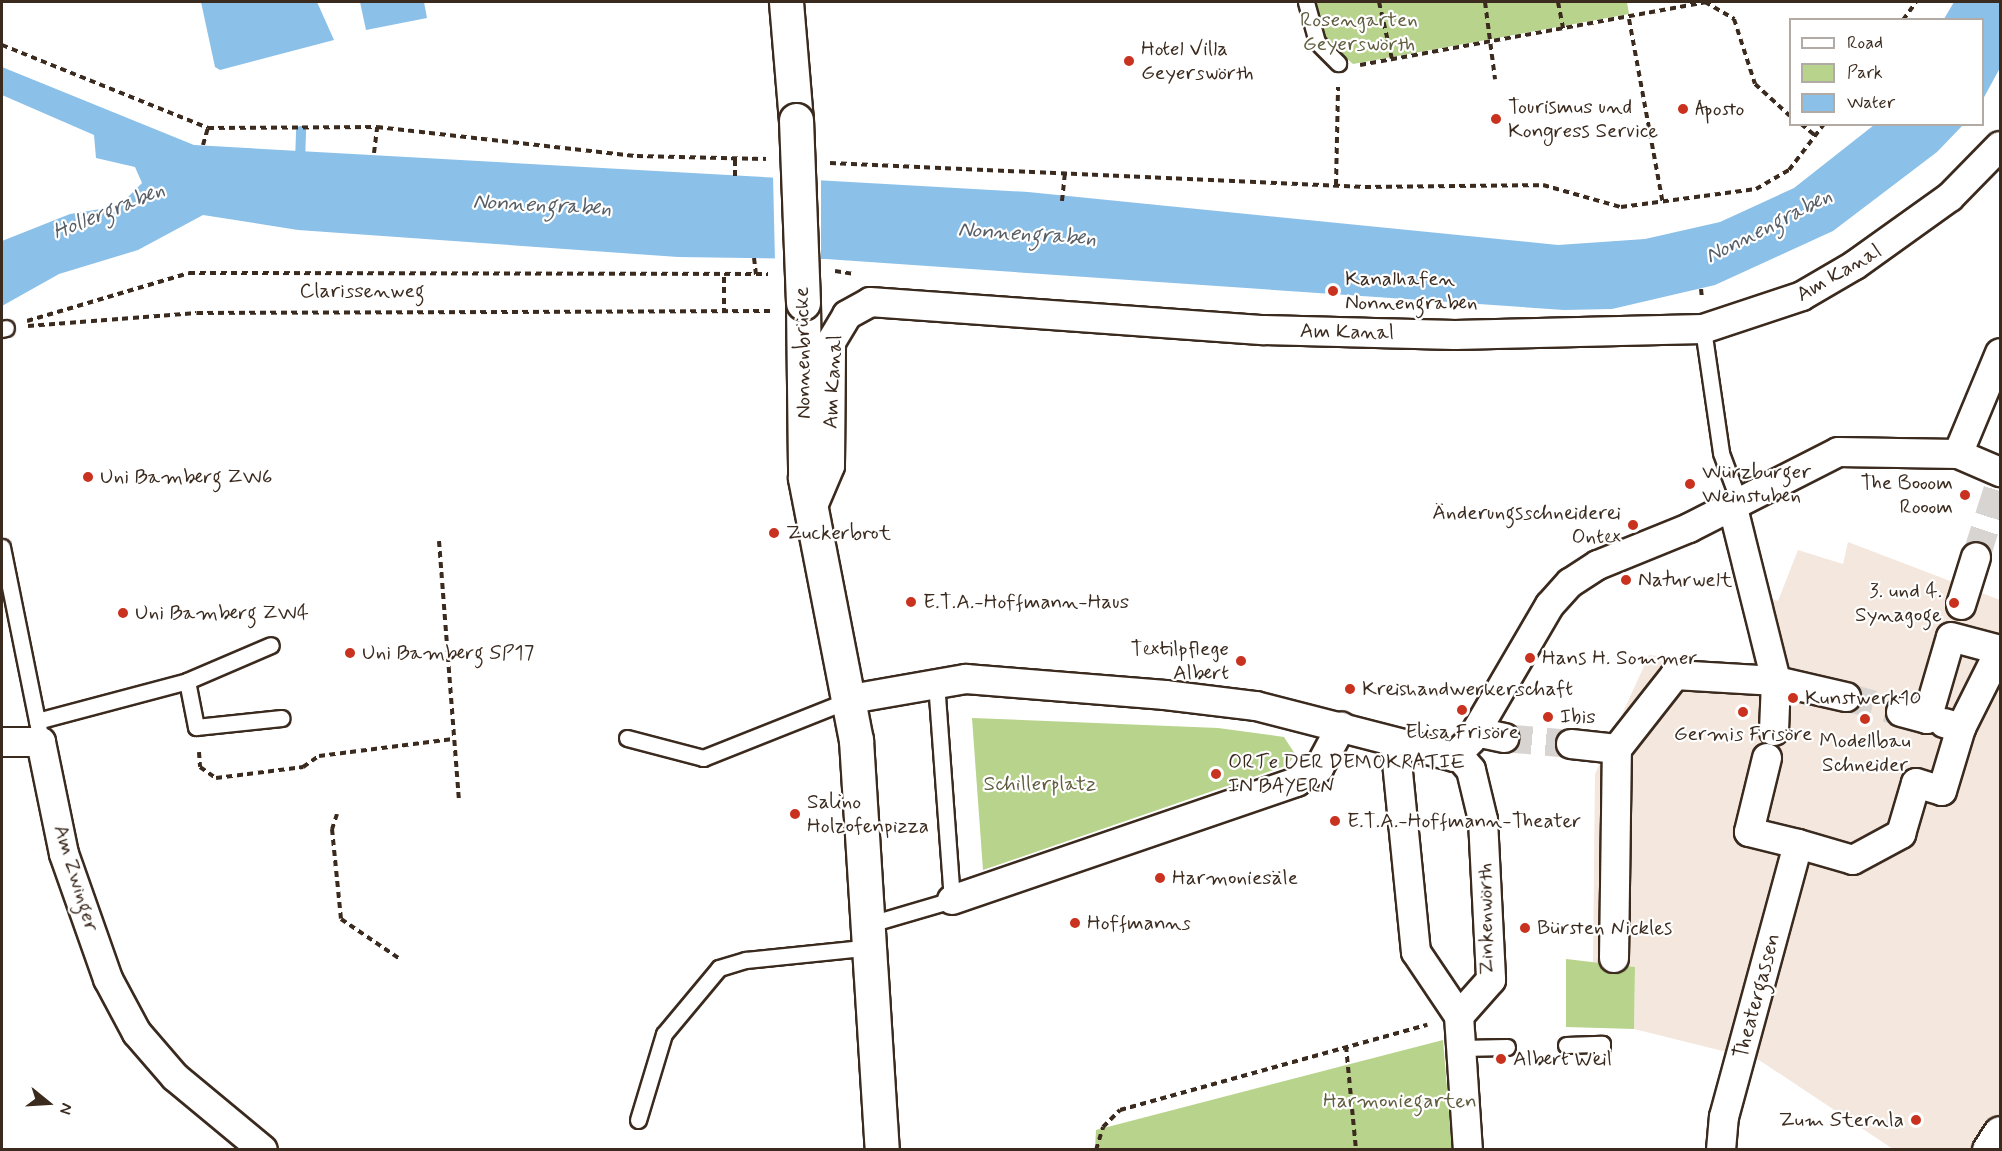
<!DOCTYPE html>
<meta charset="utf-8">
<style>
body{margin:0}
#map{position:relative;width:2002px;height:1151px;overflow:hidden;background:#fff;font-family:Mynerve,sans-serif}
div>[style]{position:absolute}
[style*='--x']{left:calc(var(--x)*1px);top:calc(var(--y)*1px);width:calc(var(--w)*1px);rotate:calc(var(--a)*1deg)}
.built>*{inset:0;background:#f4e7dd}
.green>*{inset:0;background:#b8d38b}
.water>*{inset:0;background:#8bc0e9}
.pier>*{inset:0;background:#fff}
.stream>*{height:10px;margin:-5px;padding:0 5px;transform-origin:5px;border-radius:5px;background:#8bc0e9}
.street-tunnel>*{height:28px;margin-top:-14px;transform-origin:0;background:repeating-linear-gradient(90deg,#d8d4d2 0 28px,transparent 0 42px)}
.path>*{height:4px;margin-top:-2px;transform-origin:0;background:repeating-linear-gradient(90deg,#3b2a1e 0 6px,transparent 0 10.5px)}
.roads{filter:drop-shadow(2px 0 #3b2a1e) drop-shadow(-2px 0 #3b2a1e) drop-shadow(0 2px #3b2a1e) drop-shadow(0 -2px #3b2a1e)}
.lane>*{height:15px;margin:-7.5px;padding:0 7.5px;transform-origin:7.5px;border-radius:7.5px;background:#fff}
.street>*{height:28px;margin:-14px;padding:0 14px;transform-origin:14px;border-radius:14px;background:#fff}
.secondary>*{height:33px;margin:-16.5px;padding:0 16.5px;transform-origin:16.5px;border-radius:16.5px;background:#fff}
.bridges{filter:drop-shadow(2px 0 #3b2a1e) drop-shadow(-2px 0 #3b2a1e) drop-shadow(0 2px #3b2a1e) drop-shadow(0 -2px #3b2a1e)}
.secondary-bridge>*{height:33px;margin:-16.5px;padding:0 16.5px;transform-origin:16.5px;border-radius:16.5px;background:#fff}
.dots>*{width:16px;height:16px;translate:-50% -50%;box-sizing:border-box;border:3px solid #fff;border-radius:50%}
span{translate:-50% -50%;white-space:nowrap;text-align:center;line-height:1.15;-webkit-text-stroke:4.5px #fff;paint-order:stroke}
.park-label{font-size:21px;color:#605d3f}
.poi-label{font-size:21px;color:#3b2a1e}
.left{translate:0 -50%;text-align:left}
.right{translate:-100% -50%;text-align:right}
.street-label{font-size:21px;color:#3b2a1e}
.water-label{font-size:22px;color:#575e65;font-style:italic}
.frame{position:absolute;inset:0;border:3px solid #3b2a1e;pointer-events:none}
.legend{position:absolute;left:1789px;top:18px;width:195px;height:108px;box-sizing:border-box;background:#fff;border:2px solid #b1aaa5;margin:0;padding:8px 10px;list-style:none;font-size:18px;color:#3b2a1e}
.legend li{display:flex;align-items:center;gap:12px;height:30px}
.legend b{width:30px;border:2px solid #b1aaa5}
.north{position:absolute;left:18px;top:1073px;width:60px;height:60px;-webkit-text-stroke:4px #fff;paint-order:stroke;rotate:108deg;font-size:16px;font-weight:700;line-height:24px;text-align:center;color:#3b2a1e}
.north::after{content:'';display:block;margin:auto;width:21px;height:27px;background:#3b2a1e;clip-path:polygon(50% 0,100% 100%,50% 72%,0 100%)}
</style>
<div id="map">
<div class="built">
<div style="clip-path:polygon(1848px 542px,2000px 600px,2000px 1149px,1893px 1149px,1759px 1060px,1634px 1029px,1635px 967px,1593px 962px,1595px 774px,1649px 655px,1754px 666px,1740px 589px,1778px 601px,1798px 550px,1843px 564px)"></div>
</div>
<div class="green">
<div style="clip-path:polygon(1310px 2px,1627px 2px,1629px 14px,1353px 64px,1325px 39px)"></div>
<div style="clip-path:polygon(972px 718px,1218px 728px,1284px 737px,1295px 754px,1288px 765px,983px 870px)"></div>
<div style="clip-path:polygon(1566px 959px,1635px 967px,1634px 1029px,1566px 1027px)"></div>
<div style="clip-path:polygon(1443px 1040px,1452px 1149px,1095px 1149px,1096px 1130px)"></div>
</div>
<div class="water">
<div style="clip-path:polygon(201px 2px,317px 2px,334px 40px,220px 70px,215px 67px)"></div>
<div style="clip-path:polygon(360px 2px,424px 2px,427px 18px,366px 30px)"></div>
<div style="clip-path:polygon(1954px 2px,2000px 2px,2000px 68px,1983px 99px,1982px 20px,1944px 19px)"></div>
<div style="clip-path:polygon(2px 67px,194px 145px,1028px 192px,1558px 245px,1645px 239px,1720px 222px,1794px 188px,1874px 125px,1963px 125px,1937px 152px,1833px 231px,1715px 285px,1612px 309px,1564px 310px,826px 259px,678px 257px,298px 230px,203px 215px,138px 250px,59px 274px,2px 306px,2px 241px,70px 214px,119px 206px,142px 183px,135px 167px,96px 158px,94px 135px,2px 95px)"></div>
</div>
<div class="pier">
<div style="clip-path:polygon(773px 175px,821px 176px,821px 262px,775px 261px)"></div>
</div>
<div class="stream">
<div style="--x:300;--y:162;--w:31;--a:-88"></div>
</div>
<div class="street-tunnel">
<div style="--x:1976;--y:557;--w:72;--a:-72.3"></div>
<div style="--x:1846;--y:697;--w:57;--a:15.3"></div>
<div style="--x:1504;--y:738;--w:67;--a:5.1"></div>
</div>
<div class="path">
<div style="--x:1379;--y:2;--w:58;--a:77.2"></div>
<div style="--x:1485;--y:2;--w:78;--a:82.6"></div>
<div style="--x:1558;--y:2;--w:31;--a:79"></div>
<div style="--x:1629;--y:19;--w:188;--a:79.6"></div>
<div style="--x:1903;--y:20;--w:22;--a:-54"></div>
<div style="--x:2;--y:45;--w:222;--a:21.9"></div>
<div style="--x:208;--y:128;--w:169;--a:-0.3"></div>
<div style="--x:377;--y:127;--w:262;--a:6.4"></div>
<div style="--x:637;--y:156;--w:129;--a:1.3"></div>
<div style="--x:1360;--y:65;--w:351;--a:-10.3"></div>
<div style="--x:1705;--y:2;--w:34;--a:30"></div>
<div style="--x:1734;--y:19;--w:68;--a:72.1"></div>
<div style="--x:1755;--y:84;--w:47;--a:42.4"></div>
<div style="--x:1801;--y:124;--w:19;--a:39"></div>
<div style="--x:203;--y:145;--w:18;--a:-74"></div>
<div style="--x:374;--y:153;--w:26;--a:-83"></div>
<div style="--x:830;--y:163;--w:536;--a:2.57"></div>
<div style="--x:1365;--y:187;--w:178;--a:-0.6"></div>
<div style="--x:1543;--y:185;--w:81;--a:15.8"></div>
<div style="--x:1621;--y:207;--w:136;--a:-7.6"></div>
<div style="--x:1756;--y:189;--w:38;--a:-30"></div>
<div style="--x:1789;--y:170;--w:58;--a:-52.7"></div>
<div style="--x:735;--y:176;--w:21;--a:-90"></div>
<div style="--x:1336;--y:185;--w:98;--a:-88.8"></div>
<div style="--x:1062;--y:201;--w:28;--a:-84"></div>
<div style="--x:754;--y:258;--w:17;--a:83"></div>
<div style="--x:835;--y:271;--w:20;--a:9"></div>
<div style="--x:724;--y:277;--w:34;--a:90"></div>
<div style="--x:1701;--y:289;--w:9;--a:84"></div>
<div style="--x:27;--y:321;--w:169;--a:-16.5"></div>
<div style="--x:189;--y:273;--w:579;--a:0.1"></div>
<div style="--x:28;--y:326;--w:169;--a:-4.4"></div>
<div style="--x:197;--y:313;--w:573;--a:-0.2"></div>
<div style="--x:439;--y:541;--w:258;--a:85.6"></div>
<div style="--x:199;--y:752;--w:15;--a:86"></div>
<div style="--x:200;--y:767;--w:19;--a:35"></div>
<div style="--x:216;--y:778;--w:88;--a:-7.2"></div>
<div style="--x:303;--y:767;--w:19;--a:-35"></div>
<div style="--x:319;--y:756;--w:135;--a:-7.2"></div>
<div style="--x:337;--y:814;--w:16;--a:108"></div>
<div style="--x:332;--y:829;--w:90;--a:84.3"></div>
<div style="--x:341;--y:919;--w:71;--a:34.1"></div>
<div style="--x:1346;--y:1046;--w:104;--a:84.5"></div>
<div style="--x:1096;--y:1150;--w:24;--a:-73"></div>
<div style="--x:1103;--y:1127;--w:24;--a:-45"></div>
<div style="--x:1120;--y:1110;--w:319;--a:-15.5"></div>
</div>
<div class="roads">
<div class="lane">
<div style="--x:1306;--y:2;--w:41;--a:74.6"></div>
<div style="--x:1317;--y:42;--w:30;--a:45"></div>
<div style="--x:2;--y:329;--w:4;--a:-14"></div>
<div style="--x:1703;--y:329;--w:125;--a:81.7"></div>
<div style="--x:1721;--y:453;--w:54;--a:69.6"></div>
<div style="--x:2;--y:547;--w:187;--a:78.6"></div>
<div style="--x:187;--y:681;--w:91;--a:-23.2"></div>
<div style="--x:37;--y:721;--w:155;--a:-14.9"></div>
<div style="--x:187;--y:681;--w:47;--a:78.9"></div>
<div style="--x:196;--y:727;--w:86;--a:-6"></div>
<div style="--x:627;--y:738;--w:79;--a:14.7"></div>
<div style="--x:703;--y:758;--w:159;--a:-21.7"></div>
<div style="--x:870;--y:924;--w:85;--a:-16.3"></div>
<div style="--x:952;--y:900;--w:220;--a:-94.2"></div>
<div style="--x:1566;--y:1045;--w:36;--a:-2"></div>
<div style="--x:1602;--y:1044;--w:11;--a:90"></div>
<div style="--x:1461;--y:1048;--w:46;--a:-1.2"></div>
<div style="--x:638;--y:1120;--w:90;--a:-73.2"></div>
<div style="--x:664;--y:1034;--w:86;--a:-50.2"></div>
<div style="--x:719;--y:968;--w:28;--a:-17"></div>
<div style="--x:746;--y:960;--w:127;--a:-5.9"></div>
</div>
<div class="street">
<div style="--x:1958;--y:454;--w:109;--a:-67.4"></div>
<div style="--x:1733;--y:508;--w:178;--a:76"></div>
<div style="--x:1776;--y:681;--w:72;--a:12.9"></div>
<div style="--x:810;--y:513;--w:51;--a:-66.9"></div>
<div style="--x:830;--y:466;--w:124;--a:-89.5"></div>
<div style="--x:831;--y:342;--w:31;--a:-59"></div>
<div style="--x:847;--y:315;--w:26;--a:-29"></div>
<div style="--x:870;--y:302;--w:395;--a:4.1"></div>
<div style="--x:1264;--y:330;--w:191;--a:1.5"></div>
<div style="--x:1455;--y:335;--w:248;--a:-1.4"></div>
<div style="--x:1703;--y:329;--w:104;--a:-18.4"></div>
<div style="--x:1802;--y:296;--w:61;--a:-30.3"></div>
<div style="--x:1855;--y:265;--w:117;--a:-35.6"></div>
<div style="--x:1950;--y:197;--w:71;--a:-45.6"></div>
<div style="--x:1961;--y:605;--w:50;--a:-72.6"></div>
<div style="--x:851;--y:699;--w:117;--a:-9.9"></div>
<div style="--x:966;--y:679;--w:200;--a:4.6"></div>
<div style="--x:1165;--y:695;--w:92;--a:6.9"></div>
<div style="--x:1256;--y:706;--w:204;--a:14.4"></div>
<div style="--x:1454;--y:757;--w:24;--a:-45"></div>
<div style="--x:1471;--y:740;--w:156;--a:-59.7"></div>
<div style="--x:1550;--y:605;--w:30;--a:-48"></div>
<div style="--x:1570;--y:583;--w:33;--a:-33"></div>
<div style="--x:1598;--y:565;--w:98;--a:-22.1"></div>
<div style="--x:1689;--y:528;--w:167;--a:-27"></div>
<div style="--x:1838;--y:452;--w:120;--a:1"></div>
<div style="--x:1958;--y:454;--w:46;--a:23.2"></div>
<div style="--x:1901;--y:712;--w:27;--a:15"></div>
<div style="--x:1927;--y:719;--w:85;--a:-73.7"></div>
<div style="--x:1951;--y:637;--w:51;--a:14.9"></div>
<div style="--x:1944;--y:723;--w:18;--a:16"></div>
<div style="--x:1961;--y:728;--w:87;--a:-63.4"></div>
<div style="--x:1476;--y:732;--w:29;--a:12"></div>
<div style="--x:2;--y:742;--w:39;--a:0"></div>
<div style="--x:41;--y:742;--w:114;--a:78.4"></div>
<div style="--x:64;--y:854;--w:133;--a:70.6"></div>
<div style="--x:108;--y:979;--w:61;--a:61.8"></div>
<div style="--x:137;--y:1033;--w:58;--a:49.2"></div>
<div style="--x:175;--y:1077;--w:114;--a:39.7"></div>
<div style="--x:1571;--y:744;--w:46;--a:6.2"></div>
<div style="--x:1396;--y:752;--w:201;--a:84.3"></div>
<div style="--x:1416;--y:952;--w:77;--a:56.1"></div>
<div style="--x:1459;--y:756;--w:18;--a:49"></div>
<div style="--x:1471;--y:770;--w:51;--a:76.5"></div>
<div style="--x:1483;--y:820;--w:160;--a:87.1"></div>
<div style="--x:1491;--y:980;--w:48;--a:131.6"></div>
<div style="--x:1459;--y:1016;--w:134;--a:86.2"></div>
<div style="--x:1767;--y:758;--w:76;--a:103.7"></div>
<div style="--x:1749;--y:832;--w:50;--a:13.8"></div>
<div style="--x:952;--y:900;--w:364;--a:-18.9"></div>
<div style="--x:1296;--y:782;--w:27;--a:-31"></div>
<div style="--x:1319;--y:768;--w:47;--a:-61.8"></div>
<div style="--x:1614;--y:958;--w:209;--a:-89.2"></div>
<div style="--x:1617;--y:749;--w:94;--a:-51.9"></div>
<div style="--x:1675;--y:675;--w:101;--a:3.4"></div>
<div style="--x:1776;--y:681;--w:50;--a:92.3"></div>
<div style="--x:1721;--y:1150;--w:33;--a:-85"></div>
<div style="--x:1724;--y:1117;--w:283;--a:-74.8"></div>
<div style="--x:1798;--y:844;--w:57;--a:16.2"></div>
<div style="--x:1853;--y:860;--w:55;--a:-28.4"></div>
<div style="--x:1901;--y:834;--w:53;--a:-73.6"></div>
<div style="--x:1916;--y:783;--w:27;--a:17"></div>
<div style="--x:1942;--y:791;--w:66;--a:-73.2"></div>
</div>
<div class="secondary">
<div style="--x:786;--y:2;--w:118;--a:85.2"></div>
<div style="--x:803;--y:303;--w:175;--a:89.3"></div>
<div style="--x:805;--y:478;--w:267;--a:79"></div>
<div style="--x:856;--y:740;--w:411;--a:86.4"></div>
<div style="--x:1989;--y:1150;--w:20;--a:-57"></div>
</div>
</div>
<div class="bridges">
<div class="secondary-bridge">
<div style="--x:796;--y:120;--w:183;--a:87.8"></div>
</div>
</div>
<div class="dots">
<div style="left:1129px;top:61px;background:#c8321e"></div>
<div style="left:1683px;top:109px;background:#c8321e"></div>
<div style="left:1496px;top:119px;background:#c8321e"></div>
<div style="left:1333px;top:291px;background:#c8321e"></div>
<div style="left:88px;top:477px;background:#c8321e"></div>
<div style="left:1690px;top:484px;background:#c8321e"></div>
<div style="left:1965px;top:495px;background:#c8321e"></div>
<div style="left:1633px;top:525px;background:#c8321e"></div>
<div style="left:774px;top:533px;background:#c8321e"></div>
<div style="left:1626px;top:580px;background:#c8321e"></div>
<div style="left:911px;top:602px;background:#c8321e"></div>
<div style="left:1954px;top:603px;background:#c8321e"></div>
<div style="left:123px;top:613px;background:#c8321e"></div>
<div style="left:350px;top:653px;background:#c8321e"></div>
<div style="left:1530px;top:658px;background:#c8321e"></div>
<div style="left:1241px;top:661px;background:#c8321e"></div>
<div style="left:1350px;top:689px;background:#c8321e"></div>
<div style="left:1793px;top:698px;background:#c8321e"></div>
<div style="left:1462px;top:710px;background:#c8321e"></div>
<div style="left:1743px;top:712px;background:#c8321e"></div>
<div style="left:1548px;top:717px;background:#c8321e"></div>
<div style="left:1865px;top:719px;background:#c8321e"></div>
<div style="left:1216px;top:774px;background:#c8321e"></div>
<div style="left:795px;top:814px;background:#c8321e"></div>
<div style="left:1335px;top:821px;background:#c8321e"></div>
<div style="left:1160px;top:878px;background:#c8321e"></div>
<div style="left:1075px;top:923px;background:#c8321e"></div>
<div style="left:1525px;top:928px;background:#c8321e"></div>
<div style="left:1501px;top:1059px;background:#c8321e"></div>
<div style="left:1916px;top:1120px;background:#c8321e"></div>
</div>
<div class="park-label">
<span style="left:1359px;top:32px">Rosengarten<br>Geyerswörth</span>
<span style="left:1040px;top:784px">Schillerplatz</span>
<span style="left:1400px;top:1101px">Harmoniegarten</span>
</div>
<div class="poi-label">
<span class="left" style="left:1141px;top:61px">Hotel Villa<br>Geyerswörth</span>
<span class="left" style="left:1508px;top:119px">Tourismus und<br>Kongress Service</span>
<span class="left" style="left:1695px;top:109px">Aposto</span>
<span class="left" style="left:1345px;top:291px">Kanalhafen<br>Nonnengraben</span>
<span class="left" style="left:1702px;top:484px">Würzburger<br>Weinstuben</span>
<span class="left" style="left:100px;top:477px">Uni Bamberg ZW6</span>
<span class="right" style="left:1953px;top:495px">The Booom<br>Rooom</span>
<span class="right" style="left:1621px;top:525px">Änderungsschneiderei<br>Ontex</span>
<span class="left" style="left:786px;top:533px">Zuckerbrot</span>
<span class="left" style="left:1638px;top:580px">Naturwelt</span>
<span class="right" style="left:1942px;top:603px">3. und 4.<br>Synagoge</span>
<span class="left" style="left:923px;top:602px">E.T.A.-Hoffmann-Haus</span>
<span class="left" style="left:135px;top:613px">Uni Bamberg ZW4</span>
<span class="right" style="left:1229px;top:661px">Textilpflege<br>Albert</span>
<span class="left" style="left:362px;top:653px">Uni Bamberg SP17</span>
<span class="left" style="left:1542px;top:658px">Hans H. Sommer</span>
<span class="left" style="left:1362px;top:689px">Kreishandwerkerschaft</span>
<span class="left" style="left:1805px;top:698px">Kunstwerk10</span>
<span class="left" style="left:1560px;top:717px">Ibis</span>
<span style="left:1462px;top:732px">Elisa Frisöre</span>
<span style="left:1743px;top:734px">Germis Frisöre</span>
<span style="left:1865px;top:753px">Modellbau<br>Schneider</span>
<span class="left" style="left:1228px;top:774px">ORTe DER DEMOKRATIE<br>IN BAYERN</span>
<span class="left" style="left:807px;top:814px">Salino<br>Holzofenpizza</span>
<span class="left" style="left:1347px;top:821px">E.T.A.-Hoffmann-Theater</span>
<span class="left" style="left:1172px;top:878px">Harmoniesäle</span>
<span class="left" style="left:1087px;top:923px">Hoffmanns</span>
<span class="left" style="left:1537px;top:928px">Bürsten Nickles</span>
<span class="left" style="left:1513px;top:1059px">Albert Weil</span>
<span class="right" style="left:1904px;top:1120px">Zum Sternla</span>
</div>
<div class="street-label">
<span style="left:1839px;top:273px;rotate:-30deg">Am Kanal</span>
<span style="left:362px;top:291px">Clarissenweg</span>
<span style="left:1347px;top:332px;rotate:1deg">Am Kanal</span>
<span style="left:803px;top:353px;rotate:-91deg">Nonnenbrücke</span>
<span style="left:833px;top:382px;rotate:-87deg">Am Kanal</span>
<span style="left:76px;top:878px;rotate:73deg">Am Zwinger</span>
<span style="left:1486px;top:919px;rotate:-91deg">Zinkenwörth</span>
<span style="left:1757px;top:996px;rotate:-75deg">Theatergassen</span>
</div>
<div class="water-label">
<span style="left:542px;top:206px;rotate:3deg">Nonnengraben</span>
<span style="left:109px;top:212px;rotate:-22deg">Hollergraben</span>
<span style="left:1769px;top:227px;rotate:-27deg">Nonnengraben</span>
<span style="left:1027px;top:235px;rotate:4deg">Nonnengraben</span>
</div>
<div class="frame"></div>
<ul class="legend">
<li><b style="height:8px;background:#fff"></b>Road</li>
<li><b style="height:16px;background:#b8d38b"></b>Park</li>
<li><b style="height:16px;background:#8bc0e9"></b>Water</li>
</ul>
<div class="north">N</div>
</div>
